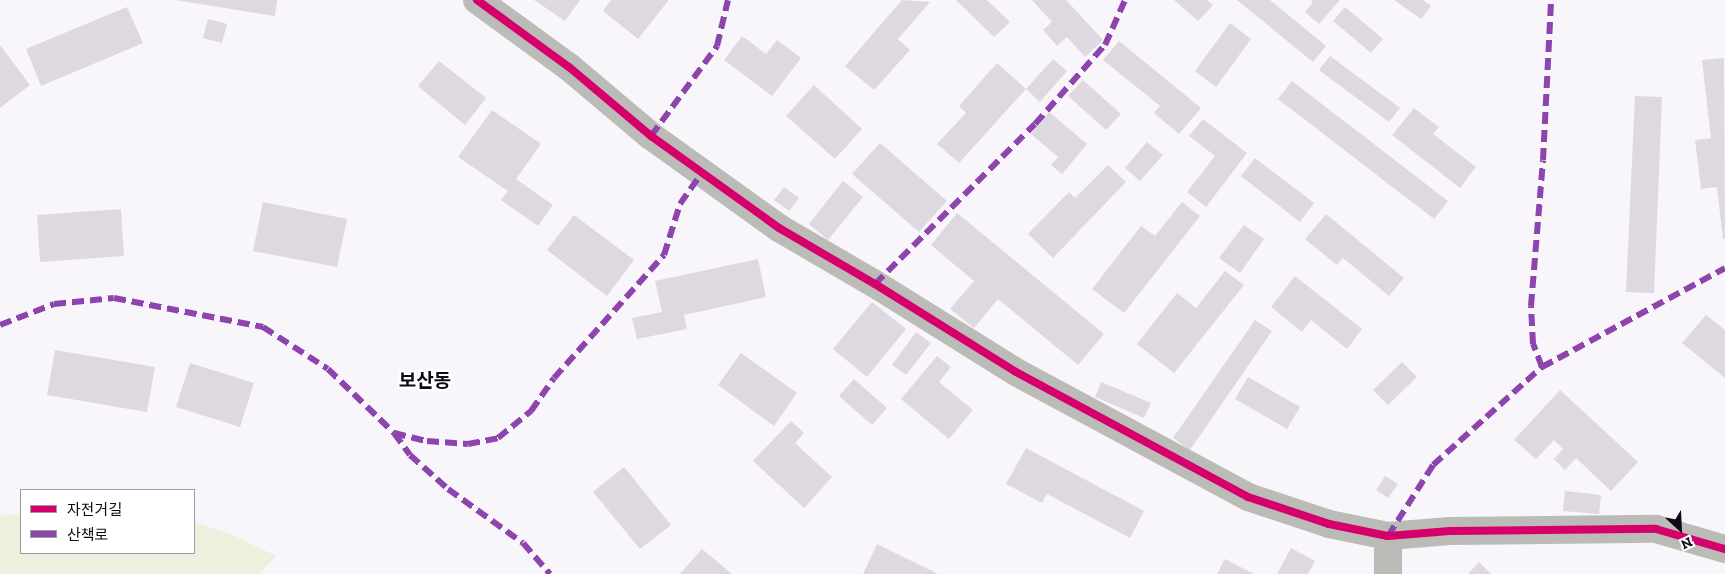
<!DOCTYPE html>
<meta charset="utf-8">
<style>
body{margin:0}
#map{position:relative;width:1725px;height:574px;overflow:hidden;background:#f8f5fb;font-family:"Zilla Slab","Noto Sans KR",serif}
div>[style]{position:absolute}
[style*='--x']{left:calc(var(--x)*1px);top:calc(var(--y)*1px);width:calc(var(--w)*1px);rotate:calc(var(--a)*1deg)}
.green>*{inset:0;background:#efefdd}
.building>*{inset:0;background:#ded8e1}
.street>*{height:28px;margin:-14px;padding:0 14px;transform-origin:14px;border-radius:14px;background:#bbbbb7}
.quiet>*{height:6px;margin-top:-3px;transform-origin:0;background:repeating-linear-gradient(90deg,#8e44ad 0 12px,transparent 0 18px)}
.cycleway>*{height:8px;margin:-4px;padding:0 4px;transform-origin:4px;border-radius:4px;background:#d6006c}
span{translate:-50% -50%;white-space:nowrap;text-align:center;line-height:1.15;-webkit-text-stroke:5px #fff;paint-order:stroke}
.quarter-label{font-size:19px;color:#0f0913;font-weight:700}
.legend{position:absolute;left:20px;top:489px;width:175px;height:65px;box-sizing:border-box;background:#fff;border:1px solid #9f9da1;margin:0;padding:6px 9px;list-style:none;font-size:15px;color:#0f0913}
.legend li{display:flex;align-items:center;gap:10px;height:25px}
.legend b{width:25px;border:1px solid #9f9da1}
.north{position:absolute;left:1655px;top:504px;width:50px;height:50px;-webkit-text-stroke:4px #fff;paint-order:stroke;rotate:155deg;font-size:14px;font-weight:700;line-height:20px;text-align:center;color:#0f0913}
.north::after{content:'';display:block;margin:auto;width:18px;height:22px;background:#0f0913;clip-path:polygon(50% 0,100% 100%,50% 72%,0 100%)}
</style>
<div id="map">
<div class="green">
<div style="clip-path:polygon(21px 513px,21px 553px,194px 553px,194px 522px,231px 534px,276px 556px,259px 574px,0 574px,0 516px)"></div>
</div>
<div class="building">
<div style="clip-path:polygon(175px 0,277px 0,275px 16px)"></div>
<div style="clip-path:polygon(534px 0,580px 0,565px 21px)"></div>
<div style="clip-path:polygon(611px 0,667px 0,668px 1px,638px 39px,603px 11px)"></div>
<div style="clip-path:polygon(902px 0,930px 2px,898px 39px,910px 50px,874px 90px,845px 66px)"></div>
<div style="clip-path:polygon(956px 0,987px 0,1010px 22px,994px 37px)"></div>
<div style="clip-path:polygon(1032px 0,1066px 0,1103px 40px,1085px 57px,1067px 37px,1057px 46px,1043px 30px,1052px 22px)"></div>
<div style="clip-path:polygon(1174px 0,1207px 0,1213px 5px,1198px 21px)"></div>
<div style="clip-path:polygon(1237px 0,1270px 0,1326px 46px,1313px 62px)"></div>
<div style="clip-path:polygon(1311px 0,1340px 0,1319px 24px,1305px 12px,1313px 2px)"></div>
<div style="clip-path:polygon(1394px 0,1423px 0,1431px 6px,1421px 19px)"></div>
<div style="clip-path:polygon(127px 7px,143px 43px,41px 86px,26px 49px)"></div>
<div style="clip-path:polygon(1345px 7px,1383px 39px,1371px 53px,1333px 21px)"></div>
<div style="clip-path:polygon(208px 19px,227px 24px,222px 43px,203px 38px)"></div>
<div style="clip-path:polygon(1230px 23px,1251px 39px,1216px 87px,1195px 71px)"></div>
<div style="clip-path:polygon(742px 36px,766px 54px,777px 40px,801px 58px,772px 96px,724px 60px)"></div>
<div style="clip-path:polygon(1119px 41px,1201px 108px,1179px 134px,1154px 113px,1160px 106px,1103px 60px)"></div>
<div style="clip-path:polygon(0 45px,30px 85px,0 108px)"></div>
<div style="clip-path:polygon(1330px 56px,1400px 108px,1389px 122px,1319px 70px)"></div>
<div style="clip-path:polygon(1724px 58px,1725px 239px,1723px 239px,1717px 187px,1701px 189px,1695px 140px,1711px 138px,1702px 60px)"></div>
<div style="clip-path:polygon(1053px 59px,1067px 71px,1040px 102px,1026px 89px)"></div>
<div style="clip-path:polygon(439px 61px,486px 98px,465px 125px,418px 86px)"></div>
<div style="clip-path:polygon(997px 63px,1026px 89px,959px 163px,937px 144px,966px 113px,959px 106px)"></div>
<div style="clip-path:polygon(1083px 80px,1121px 114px,1106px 130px,1068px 96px)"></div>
<div style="clip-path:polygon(1292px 81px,1448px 201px,1434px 219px,1278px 99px)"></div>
<div style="clip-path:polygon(814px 85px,862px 129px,835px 159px,786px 116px)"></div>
<div style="clip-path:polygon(1635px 96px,1662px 97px,1654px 293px,1626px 292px)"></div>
<div style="clip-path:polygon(1414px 108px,1439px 127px,1433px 134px,1476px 167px,1460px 188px,1392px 135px)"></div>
<div style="clip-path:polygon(492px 110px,541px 144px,516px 179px,553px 205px,538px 226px,501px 200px,508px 191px,458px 157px)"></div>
<div style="clip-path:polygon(1049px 112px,1087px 144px,1062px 174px,1051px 165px,1058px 157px,1031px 134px)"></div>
<div style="clip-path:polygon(1203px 119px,1247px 153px,1206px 207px,1187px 192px,1215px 156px,1189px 136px)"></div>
<div style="clip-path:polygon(1147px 142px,1163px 155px,1140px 181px,1125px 168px)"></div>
<div style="clip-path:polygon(880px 143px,947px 201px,919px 232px,852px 174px)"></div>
<div style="clip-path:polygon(1255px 158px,1314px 203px,1300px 222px,1241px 176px)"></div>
<div style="clip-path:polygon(1108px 165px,1126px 182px,1053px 258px,1028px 234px,1069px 192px,1075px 198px)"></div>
<div style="clip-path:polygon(843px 181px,863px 197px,828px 240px,809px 224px)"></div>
<div style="clip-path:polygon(784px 187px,799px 198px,789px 211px,774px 200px)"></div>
<div style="clip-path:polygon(263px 202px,347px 219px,337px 267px,253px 251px)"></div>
<div style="clip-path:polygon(1182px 202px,1200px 216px,1124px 313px,1092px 289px,1141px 226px,1155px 236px)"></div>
<div style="clip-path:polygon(121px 209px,124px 256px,40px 262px,37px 215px)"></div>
<div style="clip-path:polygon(957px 213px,1104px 334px,1078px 365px,998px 299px,974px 328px,950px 309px,974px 281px,931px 245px)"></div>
<div style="clip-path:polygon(1326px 214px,1404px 278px,1389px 296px,1343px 258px,1337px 265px,1305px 239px)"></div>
<div style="clip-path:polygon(574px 215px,634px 260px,607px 296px,547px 250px)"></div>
<div style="clip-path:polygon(1244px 225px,1264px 239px,1240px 273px,1219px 258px)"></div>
<div style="clip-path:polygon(758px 259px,766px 297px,684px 315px,687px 329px,637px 339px,632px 318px,662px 312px,655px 281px)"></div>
<div style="clip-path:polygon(1225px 271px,1244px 285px,1174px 373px,1137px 344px,1177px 293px,1196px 308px)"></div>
<div style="clip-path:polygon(1295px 276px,1362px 329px,1347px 349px,1311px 320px,1302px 332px,1271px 307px)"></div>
<div style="clip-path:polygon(872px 302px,906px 329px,867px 377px,833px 349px)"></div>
<div style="clip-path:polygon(1706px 315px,1725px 330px,1725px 378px,1682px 343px)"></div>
<div style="clip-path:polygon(1255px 320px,1272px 331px,1190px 450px,1173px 438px)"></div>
<div style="clip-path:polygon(916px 332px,931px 343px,906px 375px,892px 365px)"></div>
<div style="clip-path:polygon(55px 350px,155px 367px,147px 412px,47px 395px)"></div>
<div style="clip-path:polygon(741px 353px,797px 393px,774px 426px,718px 385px)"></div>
<div style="clip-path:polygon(937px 356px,951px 367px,939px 382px,973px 410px,949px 439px,901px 399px)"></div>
<div style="clip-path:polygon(1402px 362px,1417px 377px,1388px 405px,1373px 390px)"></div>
<div style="clip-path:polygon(190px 363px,254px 383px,240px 427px,176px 407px)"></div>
<div style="clip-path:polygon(1248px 377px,1300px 407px,1287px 429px,1235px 399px)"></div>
<div style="clip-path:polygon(854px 379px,887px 408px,872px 425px,839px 396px)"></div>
<div style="clip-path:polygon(1101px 382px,1151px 403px,1144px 418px,1095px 397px)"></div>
<div style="clip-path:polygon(1560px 390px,1638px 462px,1611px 491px,1576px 458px,1565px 470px,1554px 459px,1563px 449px,1554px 440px,1536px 459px,1514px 440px)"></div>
<div style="clip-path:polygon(791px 421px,804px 433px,795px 443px,832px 477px,804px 508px,753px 461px)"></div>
<div style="clip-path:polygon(1026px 448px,1144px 511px,1130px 538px,1047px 494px,1042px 503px,1006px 484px)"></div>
<div style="clip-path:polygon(624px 467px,671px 525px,640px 549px,593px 492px)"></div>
<div style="clip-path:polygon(1385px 476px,1398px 484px,1388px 498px,1376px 490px)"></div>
<div style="clip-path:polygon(1565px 491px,1601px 495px,1599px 514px,1563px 511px)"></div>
<div style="clip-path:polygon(877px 544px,938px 574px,863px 574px)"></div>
<div style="clip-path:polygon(1291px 548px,1315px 561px,1308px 574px,1277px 574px)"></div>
<div style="clip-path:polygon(702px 549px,732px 574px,680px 574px)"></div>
<div style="clip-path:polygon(1225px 559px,1254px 574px,1217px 574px)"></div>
<div style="clip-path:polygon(1479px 562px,1491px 574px,1468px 574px)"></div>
</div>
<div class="street">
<div style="--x:477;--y:0;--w:114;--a:36.1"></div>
<div style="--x:569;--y:67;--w:107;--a:40.1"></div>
<div style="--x:651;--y:136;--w:158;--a:35.7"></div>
<div style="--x:779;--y:228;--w:111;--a:30.3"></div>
<div style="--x:875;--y:284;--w:166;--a:32"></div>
<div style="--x:1016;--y:372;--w:264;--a:28.3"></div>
<div style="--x:1248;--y:497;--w:85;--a:18.4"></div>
<div style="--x:1329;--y:524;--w:60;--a:11.5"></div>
<div style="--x:1388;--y:536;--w:62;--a:-4.6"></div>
<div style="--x:1450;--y:531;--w:206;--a:-0.6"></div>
<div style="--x:1656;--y:529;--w:72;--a:16.2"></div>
<div style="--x:1388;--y:574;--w:38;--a:-90"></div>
</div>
<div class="quiet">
<div style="--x:651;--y:136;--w:112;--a:-53.7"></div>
<div style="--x:717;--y:46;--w:47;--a:-76.6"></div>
<div style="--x:875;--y:284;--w:226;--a:-45"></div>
<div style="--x:1035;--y:124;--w:106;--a:-48.5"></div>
<div style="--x:1105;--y:45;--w:49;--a:-66"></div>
<div style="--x:0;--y:325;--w:58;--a:-21.3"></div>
<div style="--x:54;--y:304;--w:60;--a:-5.7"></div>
<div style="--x:114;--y:298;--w:152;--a:11"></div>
<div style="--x:263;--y:327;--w:77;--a:32.9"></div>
<div style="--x:328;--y:369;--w:92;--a:44.1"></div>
<div style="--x:394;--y:433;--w:34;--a:14"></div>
<div style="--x:427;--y:441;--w:41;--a:4.2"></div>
<div style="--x:468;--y:444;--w:31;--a:-11"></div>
<div style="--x:498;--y:438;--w:43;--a:-39.3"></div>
<div style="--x:531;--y:411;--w:40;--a:-55.1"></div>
<div style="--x:554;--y:378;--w:165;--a:-48.2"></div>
<div style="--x:664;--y:255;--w:53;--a:-72.6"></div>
<div style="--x:680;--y:204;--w:38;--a:-55"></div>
<div style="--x:1542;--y:367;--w:25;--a:-111"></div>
<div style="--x:1533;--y:344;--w:38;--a:-93"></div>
<div style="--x:1531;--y:306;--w:146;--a:-85.3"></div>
<div style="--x:1543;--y:160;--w:160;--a:-87.1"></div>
<div style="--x:394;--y:433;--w:27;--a:54"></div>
<div style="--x:410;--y:455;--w:51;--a:41.8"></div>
<div style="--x:448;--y:489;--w:92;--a:35.8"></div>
<div style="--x:523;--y:543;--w:41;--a:48.9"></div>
<div style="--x:1388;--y:536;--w:84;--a:-57.6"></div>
<div style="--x:1433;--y:465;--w:147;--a:-42"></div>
<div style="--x:1542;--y:367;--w:208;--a:-28.4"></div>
</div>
<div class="cycleway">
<div style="--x:477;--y:0;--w:114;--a:36.1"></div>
<div style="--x:569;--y:67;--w:107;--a:40.1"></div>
<div style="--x:651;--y:136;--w:158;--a:35.7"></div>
<div style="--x:779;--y:228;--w:111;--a:30.3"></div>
<div style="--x:875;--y:284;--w:166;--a:32"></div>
<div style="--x:1016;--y:372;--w:264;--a:28.3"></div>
<div style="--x:1248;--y:497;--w:85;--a:18.4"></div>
<div style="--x:1329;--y:524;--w:60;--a:11.5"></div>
<div style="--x:1388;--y:536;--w:62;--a:-4.6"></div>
<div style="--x:1450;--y:531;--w:206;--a:-0.6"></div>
<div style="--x:1656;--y:529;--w:72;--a:16.2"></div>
</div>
<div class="quarter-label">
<span style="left:425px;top:381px">보산동</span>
</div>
<ul class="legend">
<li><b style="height:6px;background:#d6006c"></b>자전거길</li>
<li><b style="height:6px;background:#8e44ad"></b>산책로</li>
</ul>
<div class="north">N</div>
</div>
